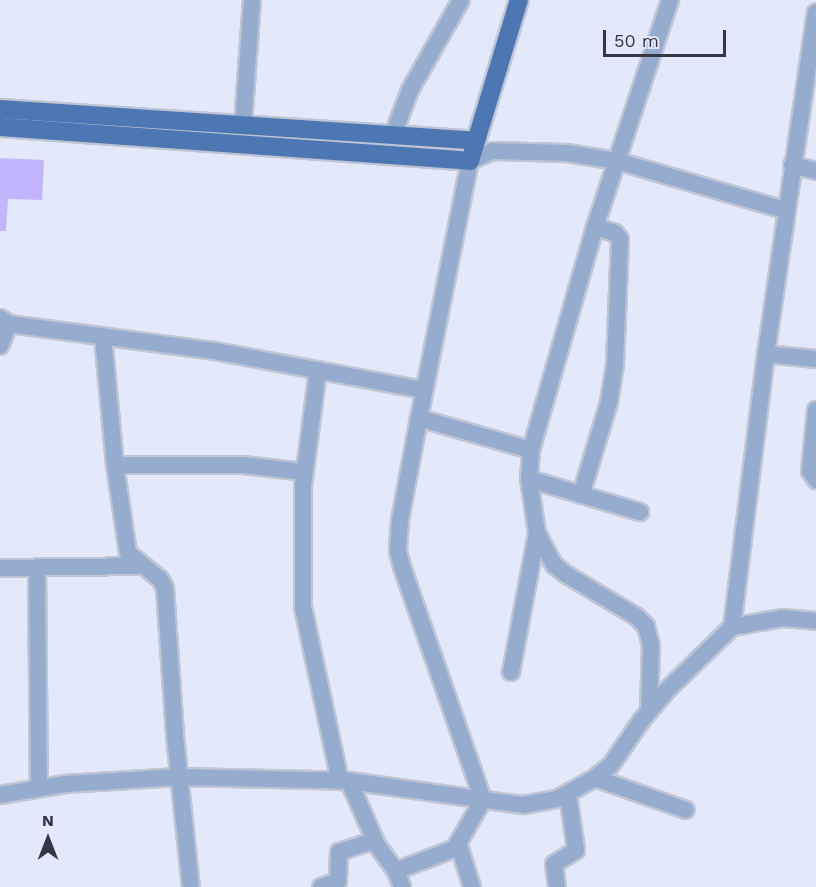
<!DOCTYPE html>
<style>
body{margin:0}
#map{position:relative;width:816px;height:887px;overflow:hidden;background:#e3e8fb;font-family:"Work Sans",sans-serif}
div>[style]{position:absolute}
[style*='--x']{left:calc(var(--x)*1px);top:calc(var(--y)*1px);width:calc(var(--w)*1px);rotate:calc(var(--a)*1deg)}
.building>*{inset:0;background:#c3b5fb}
.roads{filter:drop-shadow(2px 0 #c0c5d6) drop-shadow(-2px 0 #c0c5d6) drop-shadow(0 2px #c0c5d6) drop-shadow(0 -2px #c0c5d6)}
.minor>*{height:16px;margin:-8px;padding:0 8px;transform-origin:8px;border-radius:8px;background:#95acce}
.major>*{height:18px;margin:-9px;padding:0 9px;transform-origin:9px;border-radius:9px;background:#4d77b3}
span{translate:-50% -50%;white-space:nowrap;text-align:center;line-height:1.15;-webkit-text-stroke:4.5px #e3e8fb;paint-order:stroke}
.north{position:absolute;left:18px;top:809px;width:60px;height:60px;-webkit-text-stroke:4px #e3e8fb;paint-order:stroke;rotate:0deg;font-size:16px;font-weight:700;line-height:24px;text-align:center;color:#343744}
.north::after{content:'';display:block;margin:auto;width:21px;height:27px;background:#343744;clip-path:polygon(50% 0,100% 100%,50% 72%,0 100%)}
.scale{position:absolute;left:603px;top:30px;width:123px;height:27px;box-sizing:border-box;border:3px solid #343744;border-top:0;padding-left:8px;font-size:18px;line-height:21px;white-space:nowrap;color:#343744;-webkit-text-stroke:4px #e3e8fb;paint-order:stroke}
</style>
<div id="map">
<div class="building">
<div style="clip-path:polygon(0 158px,44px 160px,42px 200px,8px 199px,6px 231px,0 231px)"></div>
</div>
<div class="roads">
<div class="minor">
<div style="--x:243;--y:125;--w:125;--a:-85.9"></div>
<div style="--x:393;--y:135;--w:48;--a:-69.3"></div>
<div style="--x:410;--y:90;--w:103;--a:-60.5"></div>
<div style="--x:792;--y:165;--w:25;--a:14"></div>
<div style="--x:0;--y:318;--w:11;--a:34"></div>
<div style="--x:9;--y:324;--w:208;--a:7.5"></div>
<div style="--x:215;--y:351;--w:213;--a:10.6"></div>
<div style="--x:103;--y:336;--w:130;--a:84.7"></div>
<div style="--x:115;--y:465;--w:89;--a:81.6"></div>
<div style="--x:128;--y:553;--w:41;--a:39.1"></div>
<div style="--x:160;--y:579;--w:10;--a:61"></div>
<div style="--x:165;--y:588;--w:148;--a:86.1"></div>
<div style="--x:175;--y:736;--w:152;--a:84"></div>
<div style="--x:0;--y:346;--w:24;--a:-68"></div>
<div style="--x:766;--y:354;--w:345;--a:-81.7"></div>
<div style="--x:318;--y:370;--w:116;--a:97.4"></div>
<div style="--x:303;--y:485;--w:122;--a:90"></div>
<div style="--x:303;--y:607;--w:178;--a:78"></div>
<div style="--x:816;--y:410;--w:61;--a:95.6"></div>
<div style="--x:810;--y:471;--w:11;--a:56"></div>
<div style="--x:419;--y:418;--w:105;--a:100.5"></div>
<div style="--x:400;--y:521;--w:30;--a:94"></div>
<div style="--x:398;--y:551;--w:16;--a:76"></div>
<div style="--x:402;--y:567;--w:247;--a:70.8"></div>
<div style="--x:483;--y:800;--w:50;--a:120.2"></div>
<div style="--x:458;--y:843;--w:46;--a:72.3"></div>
<div style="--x:531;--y:450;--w:116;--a:-164.1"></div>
<div style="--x:419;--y:418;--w:262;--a:-78.8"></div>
<div style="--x:470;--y:161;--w:24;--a:-24"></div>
<div style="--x:492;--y:151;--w:75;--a:1.5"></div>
<div style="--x:567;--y:153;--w:51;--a:9.1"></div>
<div style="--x:617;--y:161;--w:175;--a:16.3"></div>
<div style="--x:115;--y:465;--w:128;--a:0"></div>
<div style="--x:243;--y:465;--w:61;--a:6.5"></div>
<div style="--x:529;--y:479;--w:116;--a:16.6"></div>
<div style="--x:581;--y:495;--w:97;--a:-73.2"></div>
<div style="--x:609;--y:402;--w:38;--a:-81"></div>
<div style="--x:615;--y:364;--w:125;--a:-87.7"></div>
<div style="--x:620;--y:239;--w:8;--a:-130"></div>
<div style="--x:615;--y:233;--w:21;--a:-163"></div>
<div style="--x:0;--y:568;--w:143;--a:-0.8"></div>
<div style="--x:37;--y:568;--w:219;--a:89.5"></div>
<div style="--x:732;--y:627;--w:275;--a:-82.9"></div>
<div style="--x:766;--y:354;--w:50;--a:5.7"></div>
<div style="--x:511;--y:672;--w:141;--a:-79.4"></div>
<div style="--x:649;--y:711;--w:66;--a:-88.3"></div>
<div style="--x:651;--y:645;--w:20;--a:-105"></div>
<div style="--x:646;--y:626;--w:13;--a:-135"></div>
<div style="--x:637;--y:617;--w:82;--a:-149"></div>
<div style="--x:567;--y:575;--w:16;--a:-142"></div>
<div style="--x:554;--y:565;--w:36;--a:-118"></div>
<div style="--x:537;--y:533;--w:55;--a:-98.4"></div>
<div style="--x:529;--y:479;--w:29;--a:-86"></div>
<div style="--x:531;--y:450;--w:232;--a:-74"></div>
<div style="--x:595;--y:227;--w:239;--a:-71.7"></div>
<div style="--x:595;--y:778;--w:96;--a:19.4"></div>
<div style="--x:349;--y:781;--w:70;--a:66.4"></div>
<div style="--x:377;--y:845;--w:32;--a:54"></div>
<div style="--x:396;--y:871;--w:17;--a:69"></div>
<div style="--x:0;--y:795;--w:66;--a:-9.6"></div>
<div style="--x:65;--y:784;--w:114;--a:-3.5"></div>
<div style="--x:179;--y:777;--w:170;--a:1.3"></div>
<div style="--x:349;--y:781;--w:176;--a:7.9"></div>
<div style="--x:523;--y:805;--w:35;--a:-10"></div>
<div style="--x:557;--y:799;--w:43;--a:-28.9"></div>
<div style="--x:595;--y:778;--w:21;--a:-39"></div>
<div style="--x:611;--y:765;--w:53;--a:-55.7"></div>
<div style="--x:641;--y:721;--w:38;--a:-50"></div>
<div style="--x:665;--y:692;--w:93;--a:-44.1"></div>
<div style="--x:732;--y:627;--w:52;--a:-10"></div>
<div style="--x:783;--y:618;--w:33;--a:5"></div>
<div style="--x:396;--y:871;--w:67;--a:-20.9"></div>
<div style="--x:321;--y:887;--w:18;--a:-19"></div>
<div style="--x:338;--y:881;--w:29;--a:-88"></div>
<div style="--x:339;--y:852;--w:38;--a:-18"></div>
<div style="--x:557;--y:887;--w:23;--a:-97"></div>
<div style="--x:554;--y:864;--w:26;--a:-32"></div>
<div style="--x:576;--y:850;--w:57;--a:-98.1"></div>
</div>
<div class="major">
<div style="--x:0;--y:109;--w:477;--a:3.8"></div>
<div style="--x:0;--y:127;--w:471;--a:4.1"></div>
<div style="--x:470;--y:161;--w:168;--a:-73.1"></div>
</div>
</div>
<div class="north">N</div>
<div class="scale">50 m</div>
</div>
